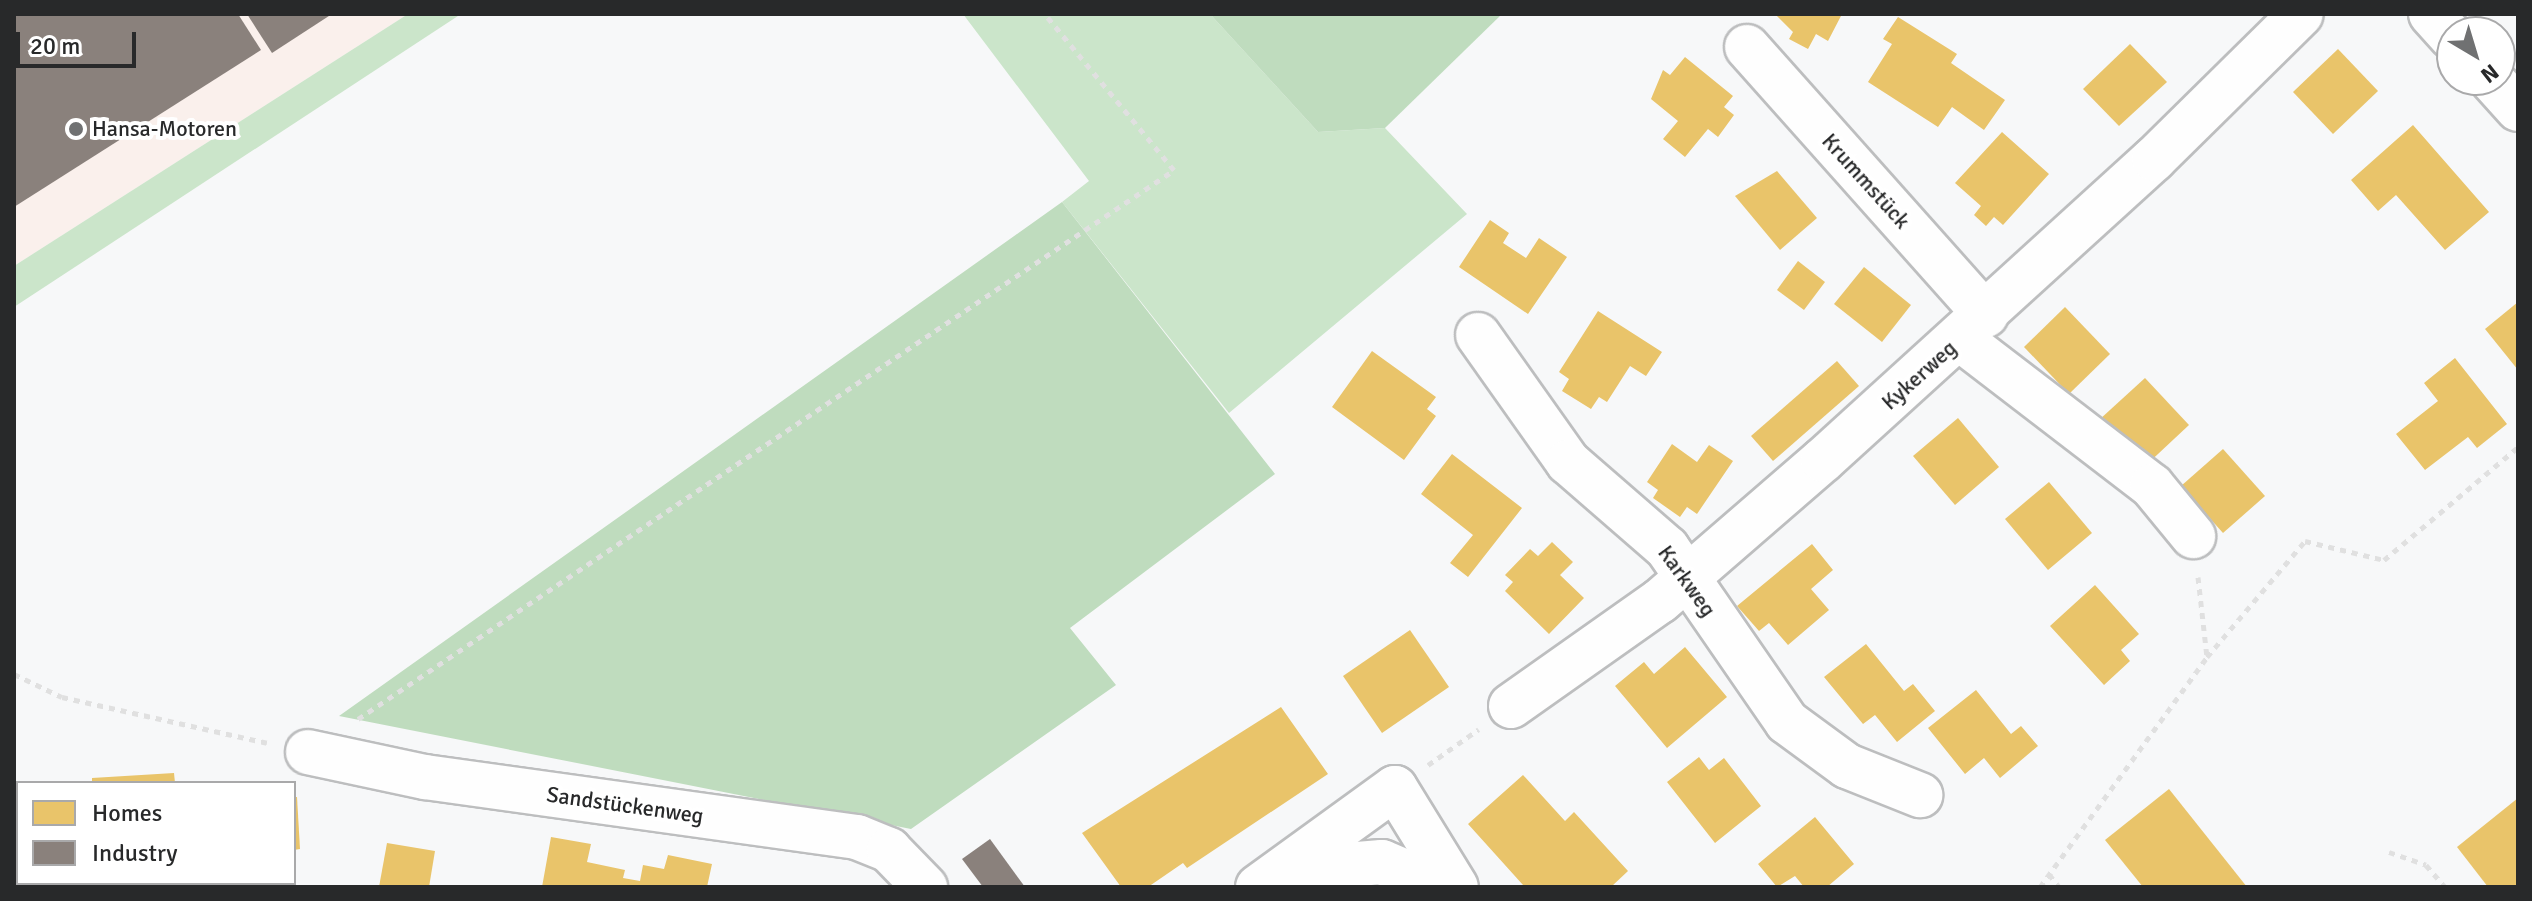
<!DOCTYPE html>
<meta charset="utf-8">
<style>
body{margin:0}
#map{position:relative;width:2532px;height:901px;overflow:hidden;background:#f7f8f9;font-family:Signika,sans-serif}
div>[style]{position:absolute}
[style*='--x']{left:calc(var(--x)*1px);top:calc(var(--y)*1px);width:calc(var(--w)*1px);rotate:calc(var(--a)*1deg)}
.industrial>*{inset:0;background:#faf0ec}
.green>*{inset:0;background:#cbe5ca}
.forest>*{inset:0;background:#bfdcbe}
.homes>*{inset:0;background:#e9c46a}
.industry>*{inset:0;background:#8a817c}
.path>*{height:5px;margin-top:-2.5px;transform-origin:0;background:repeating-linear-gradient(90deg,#e0e0e0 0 6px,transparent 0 12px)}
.roads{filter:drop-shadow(2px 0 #bdbebf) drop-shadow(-2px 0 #bdbebf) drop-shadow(0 2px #bdbebf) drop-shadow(0 -2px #bdbebf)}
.minor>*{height:44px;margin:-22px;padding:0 22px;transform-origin:22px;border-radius:22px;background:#fefefe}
.dots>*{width:22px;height:22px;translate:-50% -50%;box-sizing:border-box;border:4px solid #fff;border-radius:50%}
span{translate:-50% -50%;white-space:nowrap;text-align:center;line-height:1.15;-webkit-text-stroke:8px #fff;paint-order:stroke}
.poi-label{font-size:22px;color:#28292a}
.left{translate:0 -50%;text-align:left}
.street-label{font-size:22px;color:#28292a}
.frame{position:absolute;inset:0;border:16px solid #28292a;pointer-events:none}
.legend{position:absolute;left:16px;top:781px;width:280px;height:104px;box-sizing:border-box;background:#fff;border:2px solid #a9a9aa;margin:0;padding:10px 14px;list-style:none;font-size:24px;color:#28292a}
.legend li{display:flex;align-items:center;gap:16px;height:40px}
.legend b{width:40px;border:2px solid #a9a9aa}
.north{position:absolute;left:2436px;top:16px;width:80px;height:80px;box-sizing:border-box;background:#fff;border:2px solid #a9a9aa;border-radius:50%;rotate:142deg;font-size:22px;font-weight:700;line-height:32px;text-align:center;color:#28292a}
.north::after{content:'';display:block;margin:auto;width:28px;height:36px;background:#707172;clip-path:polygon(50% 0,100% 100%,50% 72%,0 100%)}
.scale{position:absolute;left:16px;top:32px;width:120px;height:36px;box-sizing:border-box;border:4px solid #28292a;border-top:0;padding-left:10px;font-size:24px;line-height:28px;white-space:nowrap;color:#28292a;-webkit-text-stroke:6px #fff;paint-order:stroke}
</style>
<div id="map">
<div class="industrial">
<div style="clip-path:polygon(14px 14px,408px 14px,14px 266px)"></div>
</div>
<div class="green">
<div style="clip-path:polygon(408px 14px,461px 14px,14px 307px,14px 266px)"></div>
<div style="clip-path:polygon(963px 14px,1210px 14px,1318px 132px,1385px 128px,1467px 214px,1229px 413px,1062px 202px,1089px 181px)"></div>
</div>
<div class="forest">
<div style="clip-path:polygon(1210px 14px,1502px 14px,1385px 128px,1318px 132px)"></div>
<div style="clip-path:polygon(1062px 202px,1275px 474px,1070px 628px,1116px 685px,911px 829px,339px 716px)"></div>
</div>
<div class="homes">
<div style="clip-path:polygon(1775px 14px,1842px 14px,1828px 41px,1816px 34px,1808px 49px,1789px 39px,1793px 32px)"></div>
<div style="clip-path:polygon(1898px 17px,1957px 54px,1951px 63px,2005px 100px,1984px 130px,1952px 107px,1938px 127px,1868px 82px,1892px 44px,1883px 39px)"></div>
<div style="clip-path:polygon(2130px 44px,2167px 82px,2119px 126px,2083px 89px)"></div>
<div style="clip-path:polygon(2338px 49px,2378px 91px,2333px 134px,2293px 92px)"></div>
<div style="clip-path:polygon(1685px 57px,1733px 96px,1724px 107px,1734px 115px,1718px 137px,1708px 129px,1685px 157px,1663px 139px,1678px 121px,1651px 99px,1663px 70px,1670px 75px)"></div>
<div style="clip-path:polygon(2413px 125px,2489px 212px,2445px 250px,2396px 195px,2378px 211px,2351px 180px)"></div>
<div style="clip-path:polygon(2002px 132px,2049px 174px,2003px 225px,1994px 217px,1986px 226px,1974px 215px,1981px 206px,1955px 183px)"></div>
<div style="clip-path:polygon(1777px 171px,1817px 218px,1780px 250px,1735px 196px)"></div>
<div style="clip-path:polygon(1490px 220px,1509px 233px,1503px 243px,1526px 258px,1539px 238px,1567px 257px,1528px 314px,1459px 267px)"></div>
<div style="clip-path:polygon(1798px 261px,1825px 282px,1804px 310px,1777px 290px)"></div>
<div style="clip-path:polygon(1864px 267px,1911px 305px,1882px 342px,1834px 304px)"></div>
<div style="clip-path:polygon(2518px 302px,2518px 370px,2485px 329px)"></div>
<div style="clip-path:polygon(2065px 307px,2110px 354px,2069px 394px,2024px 347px)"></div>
<div style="clip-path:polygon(1598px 311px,1662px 352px,1646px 376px,1630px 366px,1607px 402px,1599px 397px,1591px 409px,1562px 391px,1569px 379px,1559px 372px)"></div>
<div style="clip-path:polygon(1372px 351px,1436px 397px,1427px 409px,1436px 416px,1404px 460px,1332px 407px)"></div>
<div style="clip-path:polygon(2455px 358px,2507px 424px,2477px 448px,2468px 437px,2425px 470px,2396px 434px,2438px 401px,2424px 383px)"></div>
<div style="clip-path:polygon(1837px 361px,1859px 386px,1773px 461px,1751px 436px)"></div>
<div style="clip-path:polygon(2145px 378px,2189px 425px,2143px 468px,2099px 420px)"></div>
<div style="clip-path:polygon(1958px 418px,1999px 467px,1955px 505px,1913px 456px)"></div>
<div style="clip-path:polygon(1672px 444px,1697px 462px,1709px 445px,1733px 461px,1697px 514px,1687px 507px,1680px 517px,1653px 498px,1658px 490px,1647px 482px)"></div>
<div style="clip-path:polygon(2223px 449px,2265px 496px,2223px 533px,2181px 486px)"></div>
<div style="clip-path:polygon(1452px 454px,1522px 508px,1468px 577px,1450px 563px,1473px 535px,1421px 494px)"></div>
<div style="clip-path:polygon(2049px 482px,2092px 533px,2048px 570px,2005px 519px)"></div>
<div style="clip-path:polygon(1552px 542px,1573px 562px,1560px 575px,1584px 598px,1549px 634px,1505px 591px,1513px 582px,1505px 575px,1530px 549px,1538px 556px)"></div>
<div style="clip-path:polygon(1812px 544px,1833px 570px,1811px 589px,1829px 610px,1788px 645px,1769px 623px,1759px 631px,1737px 606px)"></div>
<div style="clip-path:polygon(2095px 585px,2139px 634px,2121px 650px,2130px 661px,2104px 685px,2050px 626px)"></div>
<div style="clip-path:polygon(1410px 630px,1449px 687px,1382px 733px,1343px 676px)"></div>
<div style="clip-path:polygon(1866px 644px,1904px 691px,1913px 684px,1935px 711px,1897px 742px,1875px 715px,1863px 724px,1824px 677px)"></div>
<div style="clip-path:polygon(1685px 647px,1727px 697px,1667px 748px,1615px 686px,1644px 662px,1654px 674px)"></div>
<div style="clip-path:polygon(1976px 690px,2011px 734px,2021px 726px,2038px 746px,2000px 778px,1984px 758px,1965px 774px,1928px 728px)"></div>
<div style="clip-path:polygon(1281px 707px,1328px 774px,1187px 868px,1183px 863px,1148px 887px,1121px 887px,1082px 833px)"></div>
<div style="clip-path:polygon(1699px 757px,1709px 770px,1724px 758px,1761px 806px,1715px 843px,1667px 782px)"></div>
<div style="clip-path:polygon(174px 773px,175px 783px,92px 783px,92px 778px)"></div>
<div style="clip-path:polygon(1523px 775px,1565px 821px,1574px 812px,1628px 871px,1611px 887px,1523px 885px,1468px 824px)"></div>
<div style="clip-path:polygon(14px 785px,18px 794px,14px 847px)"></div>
<div style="clip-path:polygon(2169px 789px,2247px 887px,2143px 887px,2105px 840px)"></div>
<div style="clip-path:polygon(294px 797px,297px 797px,300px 849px,294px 850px)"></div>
<div style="clip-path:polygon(2518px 798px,2518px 887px,2488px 887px,2457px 847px)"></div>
<div style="clip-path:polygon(1815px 817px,1854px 864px,1827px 887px,1804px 887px,1795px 876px,1777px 887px,1758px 864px)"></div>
<div style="clip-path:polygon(551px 837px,591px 844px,587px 862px,625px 870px,623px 878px,640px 881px,643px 865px,664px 869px,668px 855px,712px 864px,707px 887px,542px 887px)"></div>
<div style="clip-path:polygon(387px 843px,435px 851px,429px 887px,379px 887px)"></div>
</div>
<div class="industry">
<div style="clip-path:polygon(14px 14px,238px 14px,261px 50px,14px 207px)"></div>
<div style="clip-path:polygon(247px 14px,332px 14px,272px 53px)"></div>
<div style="clip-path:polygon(990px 839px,1025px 887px,983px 887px,962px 859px)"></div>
</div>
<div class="path">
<div style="--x:2198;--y:577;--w:81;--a:83.6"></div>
<div style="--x:14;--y:674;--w:53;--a:25.6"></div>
<div style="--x:62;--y:697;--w:210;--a:12.6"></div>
<div style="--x:358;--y:719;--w:983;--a:-33.93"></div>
<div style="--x:1174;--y:170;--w:202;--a:-129.6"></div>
<div style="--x:1428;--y:765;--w:62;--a:-35.2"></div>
<div style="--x:2389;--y:852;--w:39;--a:19"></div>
<div style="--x:2426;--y:865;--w:29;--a:49"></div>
<div style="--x:2049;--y:874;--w:16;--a:52"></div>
<div style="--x:2040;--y:887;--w:284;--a:-54"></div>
<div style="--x:2207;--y:657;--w:152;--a:-49.8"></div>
<div style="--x:2305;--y:541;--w:81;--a:13.5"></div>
<div style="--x:2384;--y:560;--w:175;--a:-40.1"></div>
</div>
<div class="roads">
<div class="minor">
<div style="--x:2431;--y:14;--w:31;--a:48"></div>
<div style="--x:1747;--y:47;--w:359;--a:48.3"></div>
<div style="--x:2492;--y:80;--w:39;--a:48"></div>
<div style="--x:1478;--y:335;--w:156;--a:54.7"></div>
<div style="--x:1568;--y:462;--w:131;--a:41"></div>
<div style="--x:1667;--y:548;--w:211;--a:55.4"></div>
<div style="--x:1787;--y:722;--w:74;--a:36.3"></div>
<div style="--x:1847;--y:766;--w:79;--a:21.7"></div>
<div style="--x:1959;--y:338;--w:243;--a:37.5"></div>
<div style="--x:2152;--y:486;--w:65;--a:50.6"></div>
<div style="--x:1511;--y:706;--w:182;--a:-35.2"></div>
<div style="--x:1660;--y:601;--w:216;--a:-40.9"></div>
<div style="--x:1823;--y:460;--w:447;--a:-42.3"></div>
<div style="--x:2154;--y:159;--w:206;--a:-44.6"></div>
<div style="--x:308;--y:752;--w:120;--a:12.1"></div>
<div style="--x:425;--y:777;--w:436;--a:7.9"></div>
<div style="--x:857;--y:837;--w:35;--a:22"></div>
<div style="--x:889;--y:850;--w:52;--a:45.8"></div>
<div style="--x:1284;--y:870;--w:98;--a:-4.7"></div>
<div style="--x:1382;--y:862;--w:63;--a:23.3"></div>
<div style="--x:1258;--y:887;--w:169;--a:-35.9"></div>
<div style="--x:1395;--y:788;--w:116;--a:58.4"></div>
</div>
</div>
<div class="dots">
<div style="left:76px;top:129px;background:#707172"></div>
</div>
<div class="poi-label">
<span class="left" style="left:92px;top:129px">Hansa-Motoren</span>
</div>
<div class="street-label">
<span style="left:1866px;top:181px;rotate:48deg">Krummstück</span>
<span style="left:1919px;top:375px;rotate:-42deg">Kykerweg</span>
<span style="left:1687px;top:581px;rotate:54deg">Karkweg</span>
<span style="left:625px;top:805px;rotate:8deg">Sandstückenweg</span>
</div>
<div class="frame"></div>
<ul class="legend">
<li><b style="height:22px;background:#e9c46a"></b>Homes</li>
<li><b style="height:22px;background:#8a817c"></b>Industry</li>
</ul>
<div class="north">N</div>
<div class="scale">20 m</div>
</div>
